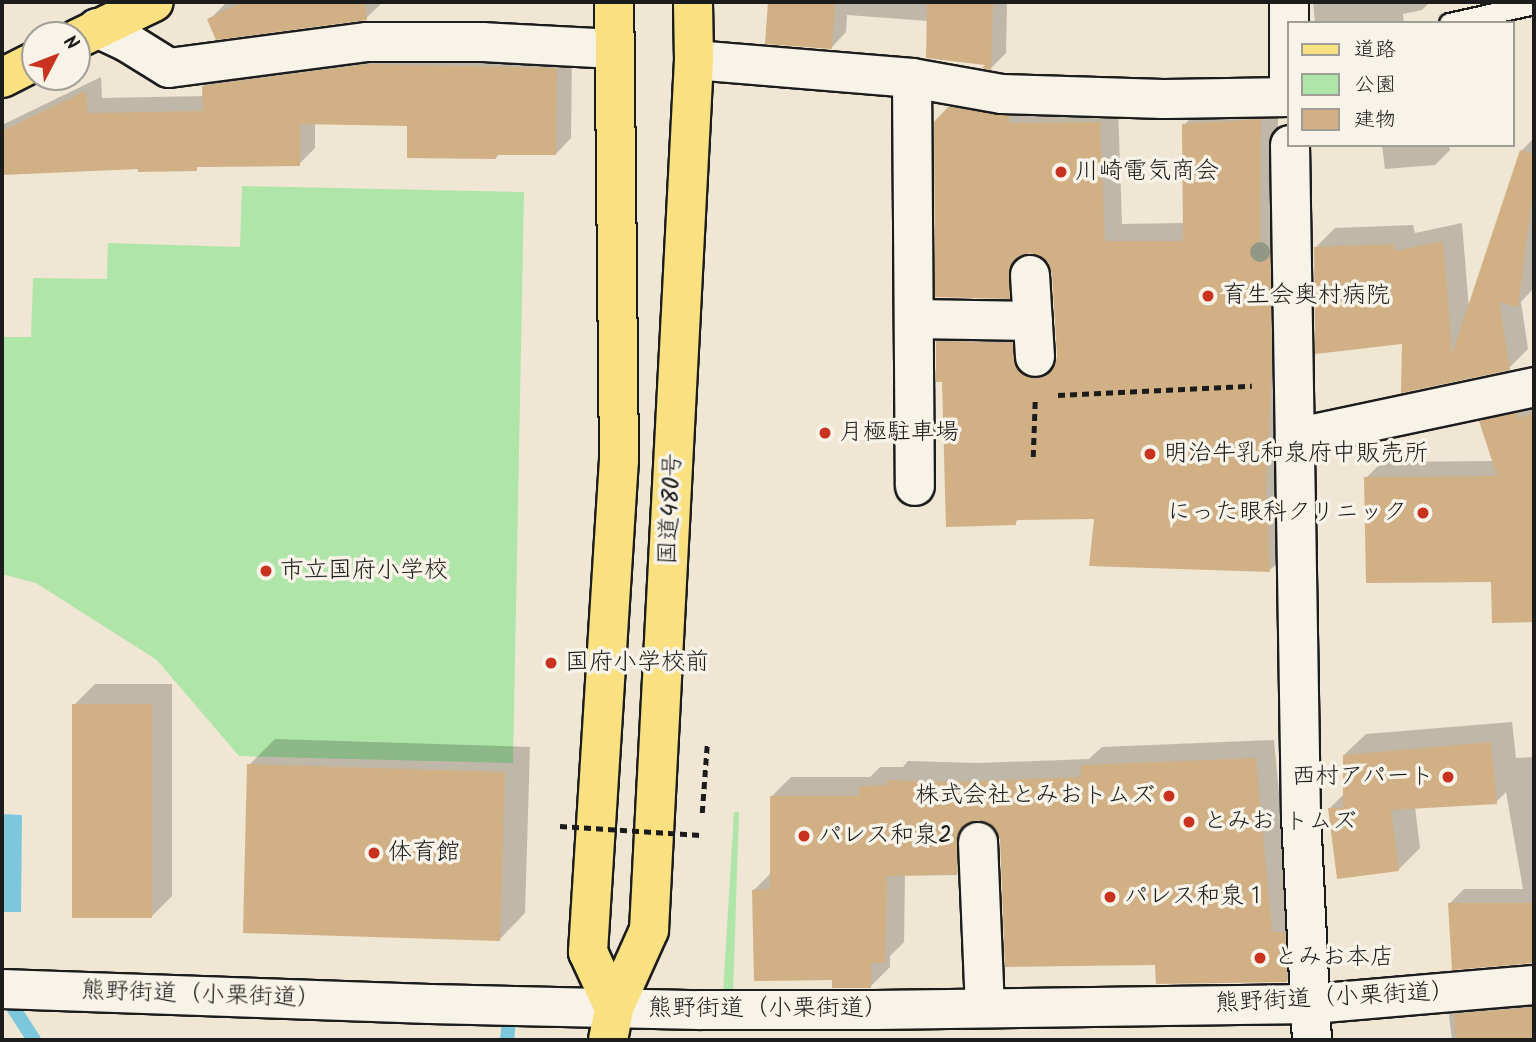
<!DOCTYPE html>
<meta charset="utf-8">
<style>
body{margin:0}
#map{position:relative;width:1536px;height:1042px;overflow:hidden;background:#efe6d4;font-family:Kalam,"Klee One",sans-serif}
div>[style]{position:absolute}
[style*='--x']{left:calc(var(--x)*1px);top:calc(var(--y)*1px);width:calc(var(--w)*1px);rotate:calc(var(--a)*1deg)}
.green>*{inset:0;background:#afe5a8}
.water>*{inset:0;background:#7cc7db}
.shadow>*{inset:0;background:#0003}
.stream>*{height:14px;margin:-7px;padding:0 7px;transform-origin:7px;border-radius:7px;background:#7cc7db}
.building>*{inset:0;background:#d0b084}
.path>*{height:4.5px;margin-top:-2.25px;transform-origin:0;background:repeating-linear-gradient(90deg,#1c1c1c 0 7px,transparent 0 12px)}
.roads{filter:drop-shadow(2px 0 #1c1c1c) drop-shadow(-2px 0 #1c1c1c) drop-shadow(0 2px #1c1c1c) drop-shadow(0 -2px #1c1c1c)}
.lane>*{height:19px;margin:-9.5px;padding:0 9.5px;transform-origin:9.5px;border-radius:9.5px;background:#f7f3e8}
.street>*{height:38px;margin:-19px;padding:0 19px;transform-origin:19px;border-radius:19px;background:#f7f3e8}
.primary>*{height:38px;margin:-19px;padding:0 19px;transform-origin:19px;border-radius:19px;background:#f9e181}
.highway>*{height:38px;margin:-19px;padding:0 19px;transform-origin:19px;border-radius:19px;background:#f9e181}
.path-bridge>*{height:4.5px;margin-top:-2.25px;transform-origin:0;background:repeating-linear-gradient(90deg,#1c1c1c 0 7px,transparent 0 12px)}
.trees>*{width:20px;height:20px;margin:-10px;border-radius:50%;background:#939886}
.dots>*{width:19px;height:19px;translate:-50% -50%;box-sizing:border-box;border:4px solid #f7f3e8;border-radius:50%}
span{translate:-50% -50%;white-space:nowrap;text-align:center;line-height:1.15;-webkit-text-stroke:7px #f7f3e8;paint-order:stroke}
.poi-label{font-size:24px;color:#1c1c1c}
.left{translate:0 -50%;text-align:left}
.right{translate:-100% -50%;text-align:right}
.street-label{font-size:24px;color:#1c1c1c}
.frame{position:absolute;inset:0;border:4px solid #1c1c1c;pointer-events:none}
.legend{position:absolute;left:1287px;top:21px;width:228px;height:126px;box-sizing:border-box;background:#f7f3e8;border:2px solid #9f9d96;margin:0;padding:9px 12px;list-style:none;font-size:21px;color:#1c1c1c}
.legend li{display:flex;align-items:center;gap:14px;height:35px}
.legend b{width:35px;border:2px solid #9f9d96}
.north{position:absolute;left:21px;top:21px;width:70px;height:70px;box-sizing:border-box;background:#f7f3e8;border:2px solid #9f9d96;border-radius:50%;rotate:48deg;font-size:19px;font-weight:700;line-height:28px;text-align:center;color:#1c1c1c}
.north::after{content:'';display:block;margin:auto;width:24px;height:32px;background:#c8321e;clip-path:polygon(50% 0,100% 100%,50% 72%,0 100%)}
</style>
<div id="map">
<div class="green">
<div style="clip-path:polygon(242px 186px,524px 192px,513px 763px,239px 756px,157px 660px,36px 583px,2px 574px,2px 337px,31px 337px,33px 278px,107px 279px,108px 243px,240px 247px)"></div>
<div style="clip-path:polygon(734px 812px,739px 812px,733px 995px,723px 993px)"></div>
</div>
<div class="water">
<div style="clip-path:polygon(2px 814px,22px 815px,21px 912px,2px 912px)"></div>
</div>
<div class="shadow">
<div style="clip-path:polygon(227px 2px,383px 2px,366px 18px,209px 20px)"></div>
<div style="clip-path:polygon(770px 2px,1007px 2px,1006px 53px,991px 68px,928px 21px,847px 15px,846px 32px,831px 48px,767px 42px)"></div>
<div style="clip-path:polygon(1313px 2px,1430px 2px,1422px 10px,1403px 14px,1404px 23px,1315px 23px)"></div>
<div style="clip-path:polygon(385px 49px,572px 53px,571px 138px,556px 154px,500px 153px,496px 158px,408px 125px,315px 122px,315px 148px,299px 164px,2px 173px,2px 125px,101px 77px,102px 98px,204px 96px,204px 86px,220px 71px)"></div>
<div style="clip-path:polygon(968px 89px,1118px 105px,1122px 224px,1184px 223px,1184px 125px,1202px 107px,1278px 102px,1278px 232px,1288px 552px,1270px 570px,1096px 517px,1020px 518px,1015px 523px,944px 380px,938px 342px,956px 324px,1030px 325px,1043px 359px,1058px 361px,1054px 273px,1049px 261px,1040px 254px,1028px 252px,1027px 279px,1009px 297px,949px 108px)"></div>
<div style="clip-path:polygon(1534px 138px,1534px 288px,1521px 302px,1528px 349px,1509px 368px,1403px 342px,1315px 248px,1335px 228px,1413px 225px,1415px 233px,1462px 223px,1469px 309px,1521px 151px)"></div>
<div style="clip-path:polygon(1382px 145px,1449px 145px,1450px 150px,1435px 165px,1385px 169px)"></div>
<div style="clip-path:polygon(1532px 398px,1534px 620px,1494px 621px,1493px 580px,1366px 478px,1382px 462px,1494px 461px,1481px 422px,1497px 406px)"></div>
<div style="clip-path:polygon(95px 684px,172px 684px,172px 896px,152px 916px,74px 705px)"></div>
<div style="clip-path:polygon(1512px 722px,1516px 758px,1534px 757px,1534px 962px,1449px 904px,1464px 889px,1523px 889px,1506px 792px,1496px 802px,1415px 807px,1420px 848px,1398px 870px,1329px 809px,1345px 793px,1344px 755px,1366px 734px)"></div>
<div style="clip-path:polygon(275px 739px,530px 747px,525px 913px,500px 939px,249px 765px)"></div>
<div style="clip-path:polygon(1274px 740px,1290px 914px,1306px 962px,1287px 981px,1157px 964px,1001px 840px,998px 829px,990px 821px,977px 818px,976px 854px,957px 873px,905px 874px,904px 942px,890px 956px,890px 967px,871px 986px,834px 978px,753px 891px,772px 872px,772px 796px,791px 777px,870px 777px,880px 767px,903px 767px,908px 761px,978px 763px,1089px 759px,1102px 747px)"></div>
<div style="clip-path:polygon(1534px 994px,1534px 1040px,1452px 1040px,1449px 1015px,1464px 1000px)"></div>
</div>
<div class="stream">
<div style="--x:9;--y:1001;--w:46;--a:57.3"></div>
<div style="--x:507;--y:1040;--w:18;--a:-84"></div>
</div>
<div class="building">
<div style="clip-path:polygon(242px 2px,365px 2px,367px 20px,216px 40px,207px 19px)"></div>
<div style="clip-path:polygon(768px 2px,835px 2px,832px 49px,765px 44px)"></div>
<div style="clip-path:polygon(927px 2px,993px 2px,991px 70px,982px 68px,985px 65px,926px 58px)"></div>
<div style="clip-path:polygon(368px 64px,557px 68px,556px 155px,496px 155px,496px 159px,407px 158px,407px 126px,300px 124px,300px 166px,197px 167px,197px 171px,138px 172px,138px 169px,2px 175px,2px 131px,86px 91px,87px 113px,203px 111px,202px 86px)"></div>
<div style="clip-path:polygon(948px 107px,1009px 116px,1009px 123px,1100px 122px,1105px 241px,1183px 241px,1182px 124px,1261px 119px,1260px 249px,1270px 249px,1272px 359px,1266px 493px,1270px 572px,1089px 566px,1094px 519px,1016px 520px,1016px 525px,946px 527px,942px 382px,936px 382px,936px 341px,1012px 343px,1016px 368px,1025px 376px,1036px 379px,1048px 375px,1055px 366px,1057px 356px,1052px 274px,1048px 262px,1039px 255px,1028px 253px,1017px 257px,1011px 265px,1010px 299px,935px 297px,934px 122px)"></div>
<div style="clip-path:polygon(1520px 150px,1534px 154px,1534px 182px,1518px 307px,1499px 302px,1510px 370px,1401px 393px,1402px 344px,1315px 354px,1314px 247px,1394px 244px,1395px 251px,1443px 241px,1452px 354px)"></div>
<div style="clip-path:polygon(1517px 413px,1518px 418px,1534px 413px,1534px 622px,1492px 623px,1491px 582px,1366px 583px,1364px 477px,1497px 476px,1479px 421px)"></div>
<div style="clip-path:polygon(72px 704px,152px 704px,152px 918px,72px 918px)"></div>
<div style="clip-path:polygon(1491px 742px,1497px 804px,1391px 810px,1399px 871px,1337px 879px,1328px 808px,1343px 808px,1343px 755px)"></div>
<div style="clip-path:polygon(1256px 758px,1272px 932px,1285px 932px,1287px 982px,1156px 984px,1155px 965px,1005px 967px,1000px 840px,996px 830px,989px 823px,978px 820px,966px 824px,958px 833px,957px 875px,887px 876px,885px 963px,871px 963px,871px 988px,832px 988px,832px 980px,754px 981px,752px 890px,770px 889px,770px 796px,859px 796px,859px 786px,888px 785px,887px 780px,958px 782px,1080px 777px,1081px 765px)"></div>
<div style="clip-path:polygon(247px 764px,505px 772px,500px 941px,243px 933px)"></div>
<div style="clip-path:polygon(1448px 903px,1534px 903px,1534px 963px,1452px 970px)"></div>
<div style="clip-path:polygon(1534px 1007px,1534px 1040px,1456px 1040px,1454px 1014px)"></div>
</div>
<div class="path">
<div style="--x:1058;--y:395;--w:194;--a:-2.7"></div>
<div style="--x:1033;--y:457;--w:58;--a:-88"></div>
<div style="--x:702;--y:813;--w:68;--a:-85.8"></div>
</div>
<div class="roads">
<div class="lane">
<div style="--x:1449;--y:23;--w:87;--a:-12.6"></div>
</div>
<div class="street">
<div style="--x:1289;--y:2;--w:78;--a:90"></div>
<div style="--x:97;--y:28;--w:33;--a:25"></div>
<div style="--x:127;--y:42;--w:49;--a:31.8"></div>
<div style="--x:169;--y:68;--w:200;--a:-7.5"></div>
<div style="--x:367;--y:42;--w:116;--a:0"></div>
<div style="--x:483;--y:42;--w:132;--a:3"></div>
<div style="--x:694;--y:60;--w:219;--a:4.7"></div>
<div style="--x:912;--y:78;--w:91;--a:10.1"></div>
<div style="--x:1002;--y:94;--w:161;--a:1.8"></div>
<div style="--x:1163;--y:99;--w:126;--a:-0.9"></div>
<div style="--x:912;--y:78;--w:408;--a:89.6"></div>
<div style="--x:1290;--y:145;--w:671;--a:89.06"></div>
<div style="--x:1301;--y:816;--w:224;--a:87.2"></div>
<div style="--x:1030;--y:275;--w:82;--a:86.5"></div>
<div style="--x:915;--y:319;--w:118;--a:1"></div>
<div style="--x:1295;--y:438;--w:244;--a:-12"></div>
<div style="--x:978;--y:842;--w:166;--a:87.6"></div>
<div style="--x:2;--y:989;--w:428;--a:2"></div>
<div style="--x:430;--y:1004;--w:270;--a:1.3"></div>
<div style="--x:700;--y:1010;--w:175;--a:0"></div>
<div style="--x:875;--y:1010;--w:437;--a:-0.8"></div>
<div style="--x:1312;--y:1004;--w:223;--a:-4.9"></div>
</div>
<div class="primary">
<div style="--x:77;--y:39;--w:85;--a:-25.7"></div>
<div style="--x:2;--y:78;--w:37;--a:-27"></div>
</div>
<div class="highway">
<div style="--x:614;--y:1008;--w:62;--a:-114.9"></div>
<div style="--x:588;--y:952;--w:492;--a:-86.4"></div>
<div style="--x:619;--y:461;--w:459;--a:-90.6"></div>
<div style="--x:608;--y:1040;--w:33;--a:-79"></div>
<div style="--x:614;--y:1008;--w:85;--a:-65.8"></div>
<div style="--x:649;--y:930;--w:871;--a:-87.04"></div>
<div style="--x:694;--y:60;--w:58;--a:-91"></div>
</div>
</div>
<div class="path-bridge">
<div style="--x:560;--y:826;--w:141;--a:3.7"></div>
</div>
<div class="trees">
<div style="left:1260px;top:252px"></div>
</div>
<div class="dots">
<div style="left:1061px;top:172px;background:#c8321e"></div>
<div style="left:1208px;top:296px;background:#c8321e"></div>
<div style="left:825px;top:433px;background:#c8321e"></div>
<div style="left:1150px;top:454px;background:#c8321e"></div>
<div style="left:1423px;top:513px;background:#c8321e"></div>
<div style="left:266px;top:571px;background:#c8321e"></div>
<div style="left:551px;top:663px;background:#c8321e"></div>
<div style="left:1448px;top:777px;background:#c8321e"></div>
<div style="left:1169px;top:796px;background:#c8321e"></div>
<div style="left:1189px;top:822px;background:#c8321e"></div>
<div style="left:804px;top:836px;background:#c8321e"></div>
<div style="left:374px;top:853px;background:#c8321e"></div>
<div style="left:1110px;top:897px;background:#c8321e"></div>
<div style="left:1260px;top:958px;background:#c8321e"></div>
</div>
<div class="poi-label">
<span class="left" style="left:1075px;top:172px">川崎電気商会</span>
<span class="left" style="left:1222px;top:296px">育生会奥村病院</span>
<span class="left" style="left:839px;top:433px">月極駐車場</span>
<span class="left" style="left:1164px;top:454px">明治牛乳和泉府中販売所</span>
<span class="right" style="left:1407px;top:513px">にった眼科クリニック</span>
<span class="left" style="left:280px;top:571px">市立国府小学校</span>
<span class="left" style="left:565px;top:663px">国府小学校前</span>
<span class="right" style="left:1434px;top:777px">西村アパート</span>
<span class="right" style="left:1155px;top:796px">株式会社とみおトムズ</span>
<span class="left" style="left:1203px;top:822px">とみお トムズ</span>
<span class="left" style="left:818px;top:836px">パレス和泉2</span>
<span class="left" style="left:388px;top:853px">体育館</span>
<span class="left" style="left:1124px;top:897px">パレス和泉１</span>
<span class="left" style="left:1274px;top:958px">とみお本店</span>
</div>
<div class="street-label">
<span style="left:671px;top:509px;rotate:-87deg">国道480号</span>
<span style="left:201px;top:995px;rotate:2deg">熊野街道（小栗街道）</span>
<span style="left:1335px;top:998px;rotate:-3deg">熊野街道（小栗街道）</span>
<span style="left:768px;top:1009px">熊野街道（小栗街道）</span>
</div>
<div class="frame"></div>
<ul class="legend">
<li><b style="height:9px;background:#f9e181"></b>道路</li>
<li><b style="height:19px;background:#afe5a8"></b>公園</li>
<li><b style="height:19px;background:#d0b084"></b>建物</li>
</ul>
<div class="north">N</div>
</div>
